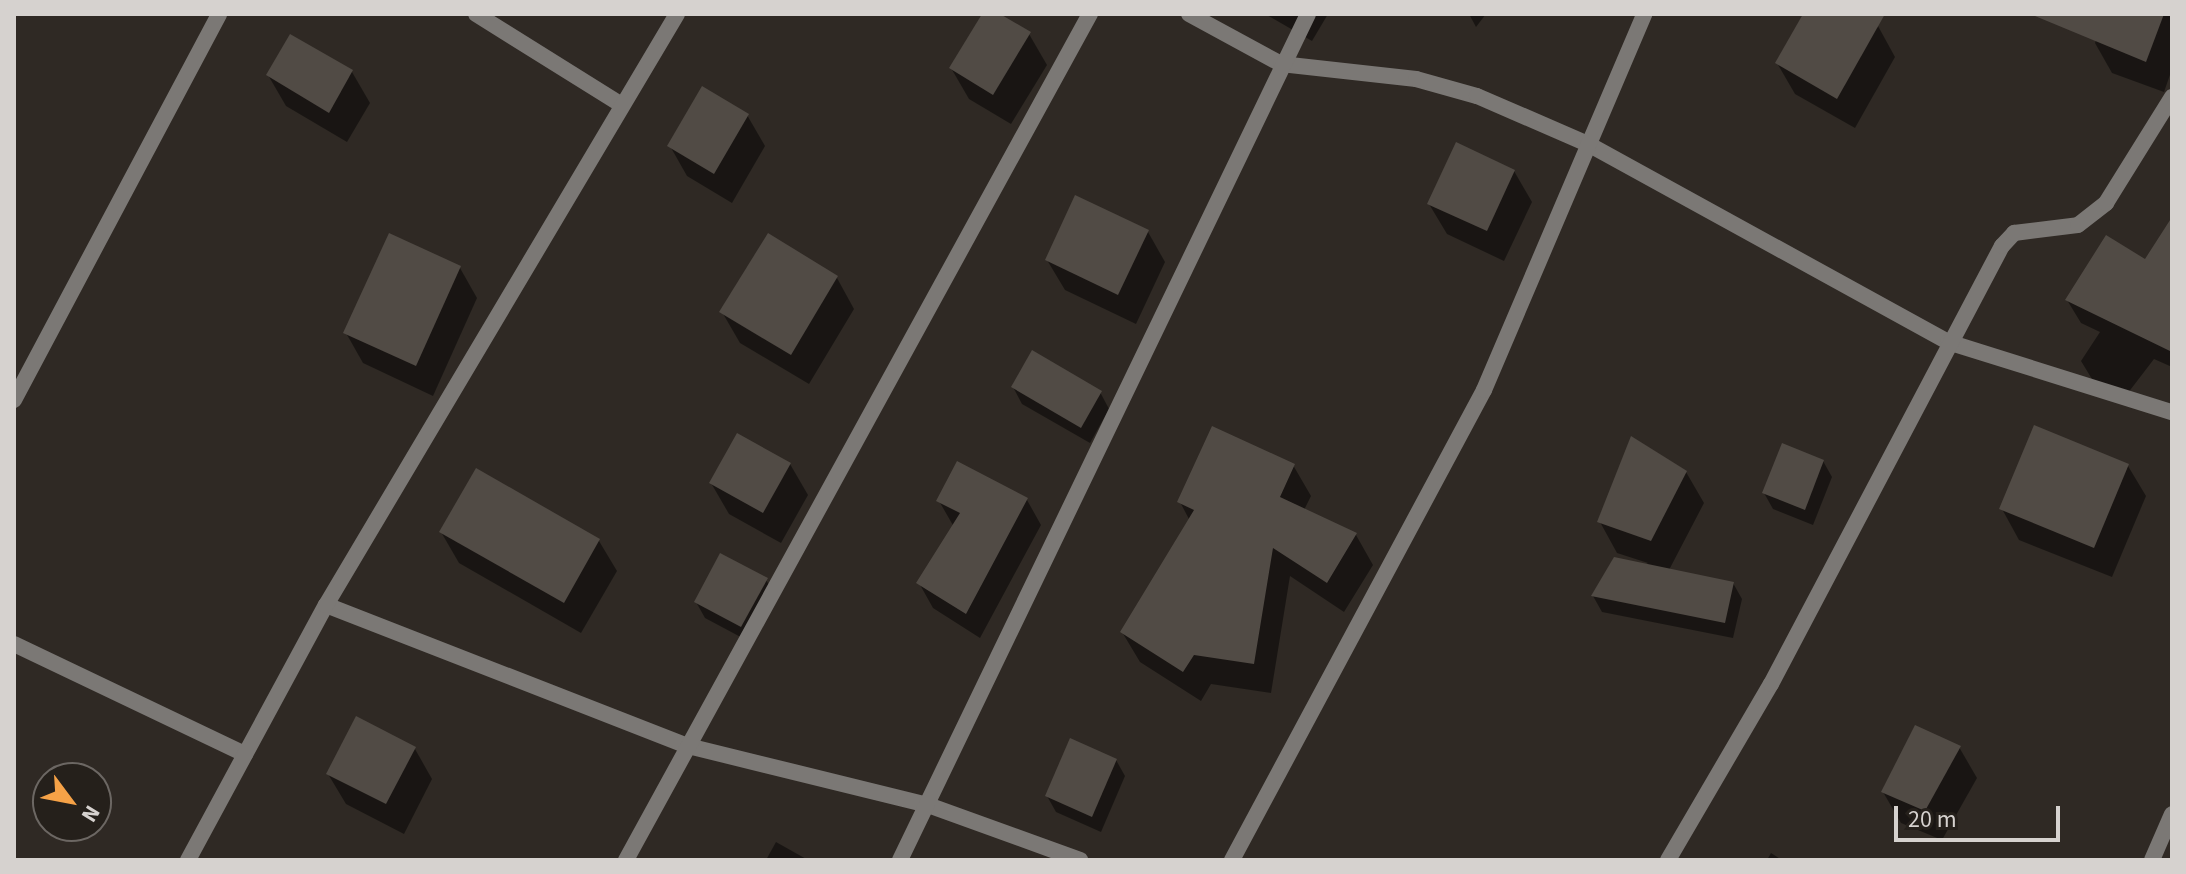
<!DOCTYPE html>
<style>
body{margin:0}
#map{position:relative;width:2186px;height:874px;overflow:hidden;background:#2f2924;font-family:"Source Sans 3",sans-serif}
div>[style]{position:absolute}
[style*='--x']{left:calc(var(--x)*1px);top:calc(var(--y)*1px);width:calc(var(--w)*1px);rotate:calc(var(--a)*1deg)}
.shadow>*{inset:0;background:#0007}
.building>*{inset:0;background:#514b45}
.minor>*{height:16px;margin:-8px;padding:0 8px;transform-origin:8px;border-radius:8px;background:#7b7875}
span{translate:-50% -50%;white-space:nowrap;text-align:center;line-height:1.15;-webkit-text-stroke:7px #25201b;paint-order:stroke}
.frame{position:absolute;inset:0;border:16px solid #d6d2cf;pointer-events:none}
.north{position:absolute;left:32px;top:762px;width:80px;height:80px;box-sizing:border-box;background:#25201b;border:2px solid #6c6763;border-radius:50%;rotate:122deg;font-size:22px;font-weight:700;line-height:32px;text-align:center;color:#d6d2cf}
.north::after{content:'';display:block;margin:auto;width:28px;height:36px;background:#f6a247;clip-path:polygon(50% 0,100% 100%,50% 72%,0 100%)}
.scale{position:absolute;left:1894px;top:806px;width:166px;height:36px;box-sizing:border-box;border:4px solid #d6d2cf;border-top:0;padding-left:10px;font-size:24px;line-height:28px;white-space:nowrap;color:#d6d2cf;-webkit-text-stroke:6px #25201b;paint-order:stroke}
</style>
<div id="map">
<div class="shadow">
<div style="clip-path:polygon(984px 14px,1029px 34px,1047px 65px,1011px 124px,969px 99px,951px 68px)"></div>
<div style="clip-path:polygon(1265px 14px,1328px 14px,1312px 41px)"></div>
<div style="clip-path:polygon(1469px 14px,1486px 14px,1476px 27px)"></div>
<div style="clip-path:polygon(1805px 14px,1856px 14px,1878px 26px,1895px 57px,1855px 128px,1795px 94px,1777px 63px)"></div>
<div style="clip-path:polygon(2105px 14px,2172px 14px,2172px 69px,2164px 92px,2112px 73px,2095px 43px)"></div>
<div style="clip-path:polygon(352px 72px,370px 103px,347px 142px,286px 106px,268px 75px)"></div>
<div style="clip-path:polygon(747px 115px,765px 146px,732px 203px,687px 176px,670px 146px)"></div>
<div style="clip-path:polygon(1514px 171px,1532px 202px,1504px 261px,1447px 234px,1429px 204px)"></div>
<div style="clip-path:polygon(2172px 221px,2172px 367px,2154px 359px,2121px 402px,2095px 384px,2081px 361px,2100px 332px,2081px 323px,2067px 300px,2145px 262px)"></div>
<div style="clip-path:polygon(1148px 232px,1165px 262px,1136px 324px,1065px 290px,1047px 260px)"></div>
<div style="clip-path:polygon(460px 268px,477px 298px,433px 396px,363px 363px,346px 333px)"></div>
<div style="clip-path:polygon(837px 278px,854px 309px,809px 384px,740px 343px,722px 312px)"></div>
<div style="clip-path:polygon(1013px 387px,1100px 392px,1109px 409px,1090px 443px,1022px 404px)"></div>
<div style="clip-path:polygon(1823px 461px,1832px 477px,1813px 525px,1773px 509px,1764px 493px)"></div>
<div style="clip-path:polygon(790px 464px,808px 495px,781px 543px,729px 514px,711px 483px)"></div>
<div style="clip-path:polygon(1293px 465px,1311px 496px,1304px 510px,1356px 535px,1373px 565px,1344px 612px,1290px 576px,1271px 693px,1211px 684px,1201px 701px,1140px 662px,1122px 632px,1190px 521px,1180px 502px)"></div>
<div style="clip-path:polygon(2128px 466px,2146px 496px,2112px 577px,2019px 540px,2002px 509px)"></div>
<div style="clip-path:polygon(1686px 472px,1704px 503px,1669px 570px,1733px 583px,1742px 599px,1733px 638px,1602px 612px,1593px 596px,1648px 563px,1617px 553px,1600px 522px)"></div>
<div style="clip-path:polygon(1027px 500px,1041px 525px,980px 638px,933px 608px,919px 583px,954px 527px,939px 501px)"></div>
<div style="clip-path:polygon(441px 532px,599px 541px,617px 571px,581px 633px,459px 563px)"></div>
<div style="clip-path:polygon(766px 580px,776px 596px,750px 642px,705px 618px,696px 602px)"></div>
<div style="clip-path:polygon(1959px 747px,1977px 778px,1942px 840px,1901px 823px,1883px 792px)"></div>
<div style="clip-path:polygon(415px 749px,432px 779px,404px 834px,346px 804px,328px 774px)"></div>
<div style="clip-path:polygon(1116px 760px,1125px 776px,1101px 832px,1056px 812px,1047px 796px)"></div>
<div style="clip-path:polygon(776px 842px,808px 860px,766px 860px)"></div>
<div style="clip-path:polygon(1771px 853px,1782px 860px,1767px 860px)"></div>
</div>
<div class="building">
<div style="clip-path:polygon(982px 14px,1000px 14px,1031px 32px,993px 95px,949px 68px)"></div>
<div style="clip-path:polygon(1803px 14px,1885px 14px,1837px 99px,1775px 63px)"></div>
<div style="clip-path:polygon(2030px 14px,2164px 14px,2146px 62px)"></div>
<div style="clip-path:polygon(290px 34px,353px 70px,329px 113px,266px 75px)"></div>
<div style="clip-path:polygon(702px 86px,749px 114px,714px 174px,667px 146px)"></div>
<div style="clip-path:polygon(1456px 142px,1515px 170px,1487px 231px,1427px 204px)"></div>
<div style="clip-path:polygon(1075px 195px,1149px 230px,1118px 295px,1045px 260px)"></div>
<div style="clip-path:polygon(2172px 217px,2172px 352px,2065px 300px,2106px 235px,2145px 259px)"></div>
<div style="clip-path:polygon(389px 233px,461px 266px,416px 366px,343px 333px)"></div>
<div style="clip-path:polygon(768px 233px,838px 276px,791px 355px,719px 312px)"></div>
<div style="clip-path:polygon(1032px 350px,1102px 391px,1081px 428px,1011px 387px)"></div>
<div style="clip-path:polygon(2034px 425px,2129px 464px,2094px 548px,1999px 509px)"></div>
<div style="clip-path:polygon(1212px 426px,1295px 464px,1280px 497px,1357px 533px,1327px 583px,1273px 548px,1254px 664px,1194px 655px,1183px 672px,1120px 632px,1194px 510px,1177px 502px)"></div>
<div style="clip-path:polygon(737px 433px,791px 463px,763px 513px,709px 483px)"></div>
<div style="clip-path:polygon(1631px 436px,1687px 471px,1651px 541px,1597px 522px)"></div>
<div style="clip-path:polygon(1782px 443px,1824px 460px,1805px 510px,1762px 493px)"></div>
<div style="clip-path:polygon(957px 461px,1028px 498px,966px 614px,916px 583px,960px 513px,936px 501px)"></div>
<div style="clip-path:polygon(476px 468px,600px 539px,564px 603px,439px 532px)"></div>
<div style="clip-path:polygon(720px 553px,768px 578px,741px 627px,694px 602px)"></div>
<div style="clip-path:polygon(1614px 557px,1734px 582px,1725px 623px,1591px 596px)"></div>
<div style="clip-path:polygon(356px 716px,416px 747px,386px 804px,326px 774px)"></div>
<div style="clip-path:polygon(1915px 725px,1961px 746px,1925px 811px,1881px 792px)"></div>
<div style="clip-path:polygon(1070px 738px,1117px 759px,1092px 817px,1045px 796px)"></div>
</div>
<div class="minor">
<div style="--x:476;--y:14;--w:170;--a:32"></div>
<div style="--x:1189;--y:14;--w:105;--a:28.5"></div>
<div style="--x:1281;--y:64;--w:136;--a:6.3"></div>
<div style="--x:1416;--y:79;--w:63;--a:15.6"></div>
<div style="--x:1477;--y:96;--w:121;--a:23.4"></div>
<div style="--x:1588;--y:144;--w:411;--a:28.8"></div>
<div style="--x:1948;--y:342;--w:235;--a:17.4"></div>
<div style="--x:14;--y:400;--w:437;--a:-62"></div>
<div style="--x:326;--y:605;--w:388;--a:21.3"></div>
<div style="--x:688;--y:746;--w:247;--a:13.8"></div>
<div style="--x:928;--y:805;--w:162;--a:19.9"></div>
<div style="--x:14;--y:644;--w:256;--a:25.5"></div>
<div style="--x:188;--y:860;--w:290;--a:-61.6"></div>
<div style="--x:326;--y:605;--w:687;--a:-59.29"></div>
<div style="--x:626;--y:860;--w:965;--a:-61.26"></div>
<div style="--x:900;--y:860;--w:939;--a:-64.25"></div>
<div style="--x:1232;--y:860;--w:533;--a:-61.8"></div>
<div style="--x:1484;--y:390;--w:409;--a:-66.9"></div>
<div style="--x:1668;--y:860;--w:204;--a:-59.7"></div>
<div style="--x:1771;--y:684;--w:495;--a:-62.2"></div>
<div style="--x:2002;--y:246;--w:18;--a:-47"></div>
<div style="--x:2014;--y:233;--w:64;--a:-7.1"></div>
<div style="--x:2078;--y:225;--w:36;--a:-38"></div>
<div style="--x:2106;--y:203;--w:125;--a:-58.1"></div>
<div style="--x:2152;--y:860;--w:50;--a:-66.5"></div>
</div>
<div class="frame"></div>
<div class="north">N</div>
<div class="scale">20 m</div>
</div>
